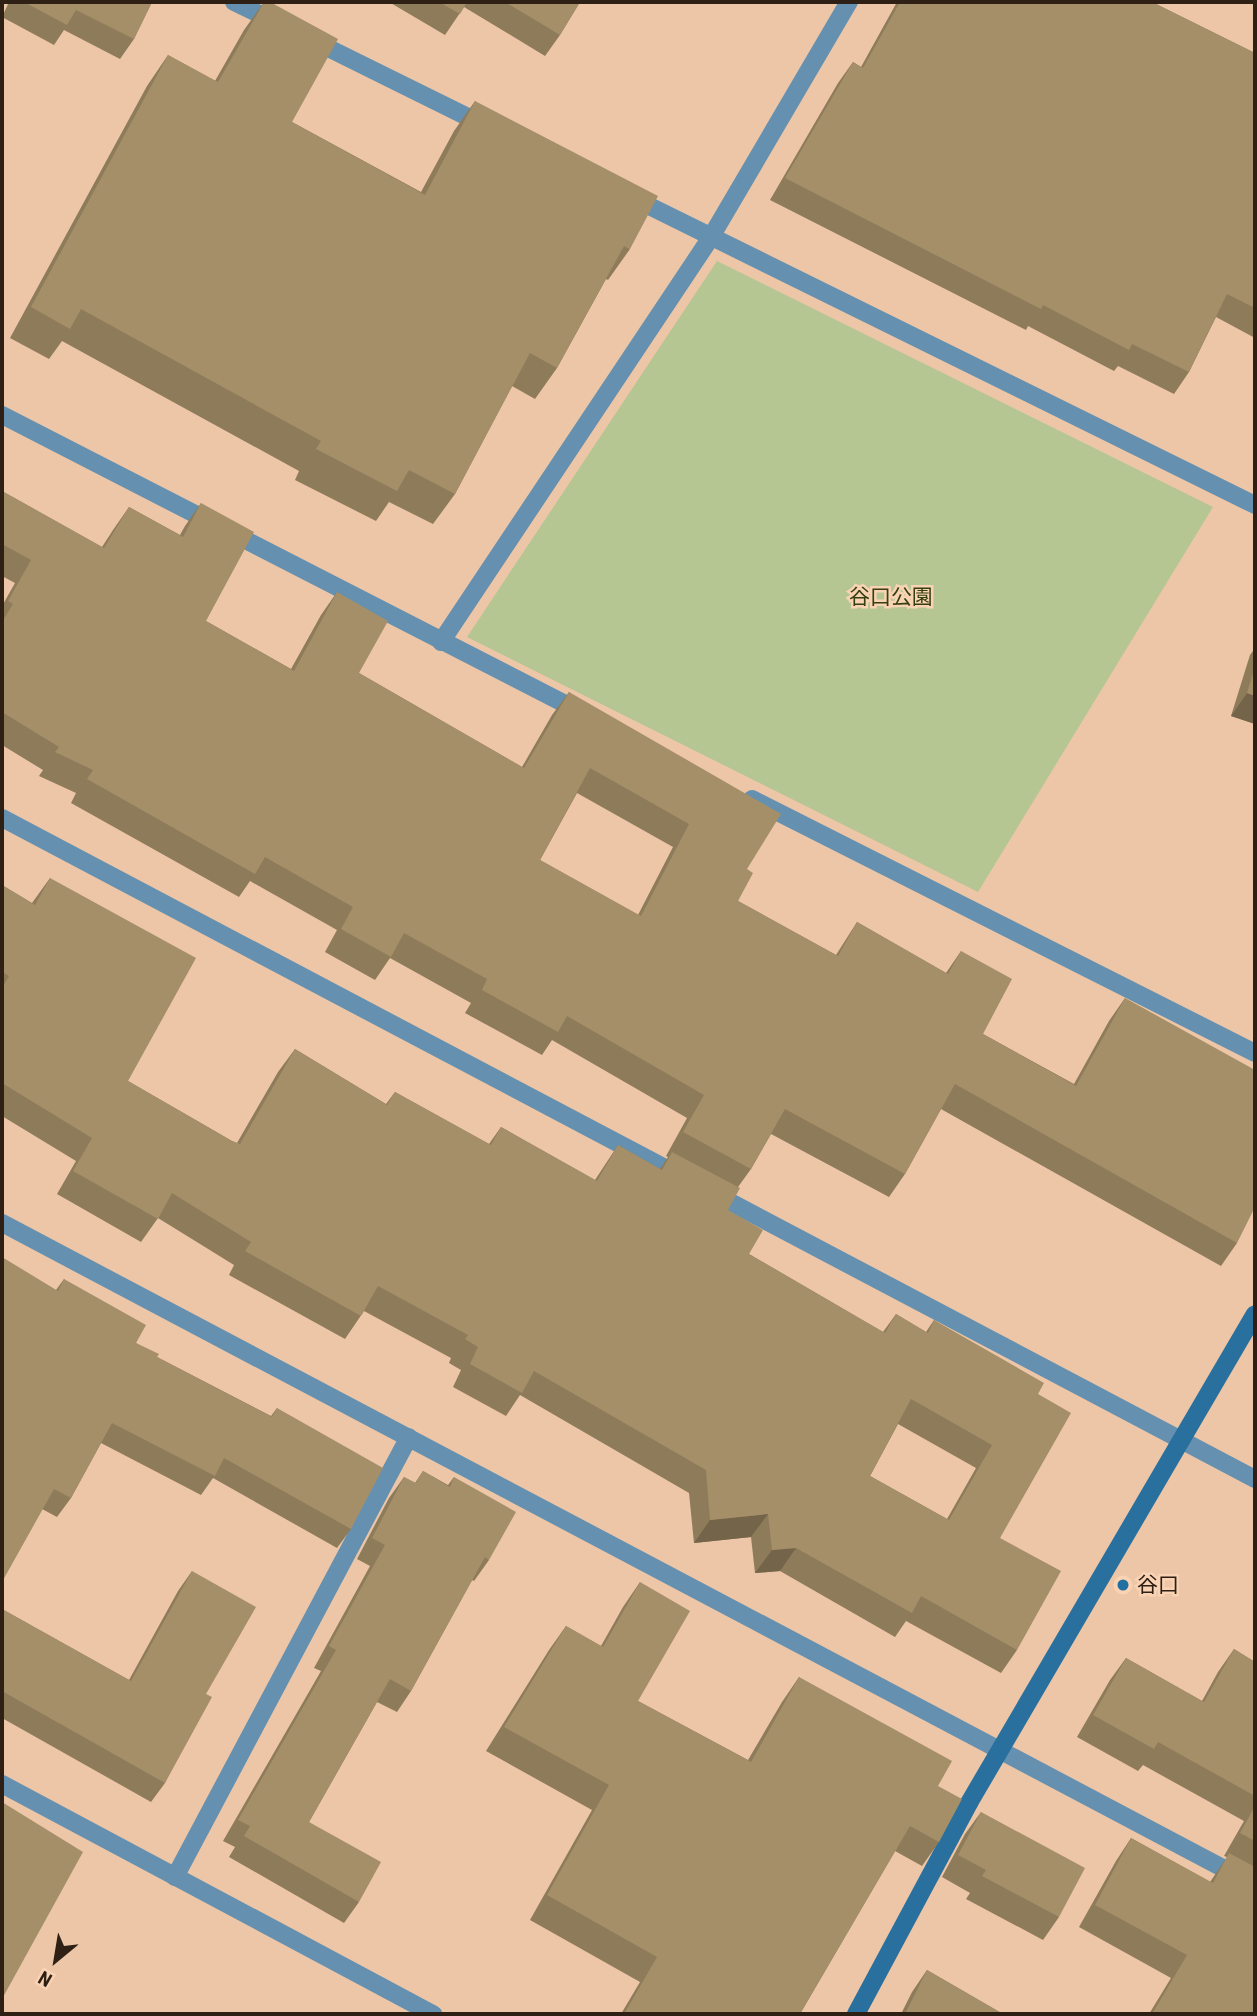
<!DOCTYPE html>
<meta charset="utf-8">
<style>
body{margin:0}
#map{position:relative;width:1257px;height:2016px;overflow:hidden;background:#ecc6a7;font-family:"Roboto Condensed","Noto Sans JP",sans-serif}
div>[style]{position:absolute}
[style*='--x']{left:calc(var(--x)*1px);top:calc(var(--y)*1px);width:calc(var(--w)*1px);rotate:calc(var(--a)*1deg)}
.green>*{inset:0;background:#b6c693}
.street>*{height:18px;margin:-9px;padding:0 9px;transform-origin:9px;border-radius:9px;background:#6590af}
.secondary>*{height:18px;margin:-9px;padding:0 9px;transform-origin:9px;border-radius:9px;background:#29709e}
.wall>*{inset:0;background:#8e7b5a}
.shaded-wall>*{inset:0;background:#74644a}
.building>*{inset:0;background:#a58f69}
.dots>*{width:19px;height:19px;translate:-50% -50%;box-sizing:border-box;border:4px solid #f9d3b4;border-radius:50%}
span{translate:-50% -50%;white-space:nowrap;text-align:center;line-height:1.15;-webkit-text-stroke:5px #f9d3b4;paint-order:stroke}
.park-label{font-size:21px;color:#354010}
.poi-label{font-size:21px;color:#2e2014}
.left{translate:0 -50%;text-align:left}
.frame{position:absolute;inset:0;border:4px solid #2e2014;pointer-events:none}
.north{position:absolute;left:21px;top:1925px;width:70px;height:70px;-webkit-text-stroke:5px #f9d3b4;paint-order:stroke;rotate:210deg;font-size:19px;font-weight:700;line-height:28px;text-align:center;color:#2e2014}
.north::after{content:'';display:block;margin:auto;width:24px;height:32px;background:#2e2014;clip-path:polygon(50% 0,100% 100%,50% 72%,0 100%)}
</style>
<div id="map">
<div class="green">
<div style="clip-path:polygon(717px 261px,1213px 507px,978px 892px,467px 637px)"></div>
</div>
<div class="street">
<div style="--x:234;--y:2;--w:47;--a:25.5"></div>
<div style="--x:310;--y:39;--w:196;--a:26.3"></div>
<div style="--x:631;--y:197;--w:696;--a:26.27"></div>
<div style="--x:2;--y:415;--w:651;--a:27.16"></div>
<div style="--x:441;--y:642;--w:487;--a:-56.3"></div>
<div style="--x:711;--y:237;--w:273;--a:-59.6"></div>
<div style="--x:752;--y:799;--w:563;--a:26.79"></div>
<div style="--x:2;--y:818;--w:769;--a:27.83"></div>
<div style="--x:713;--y:1193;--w:613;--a:27.82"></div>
<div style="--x:2;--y:1223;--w:1417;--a:27.85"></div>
<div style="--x:2;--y:1784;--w:489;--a:28.1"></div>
<div style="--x:175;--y:1877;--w:498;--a:-62"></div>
</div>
<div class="secondary">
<div style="--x:856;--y:2014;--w:239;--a:-61.8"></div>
<div style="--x:969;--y:1803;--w:566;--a:-59.68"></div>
</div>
<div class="wall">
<div style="clip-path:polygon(9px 2px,152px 2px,134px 39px,120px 59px,64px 30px,54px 45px,2px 17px)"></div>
<div style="clip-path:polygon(264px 2px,292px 122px,421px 192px,454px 131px,475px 101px,630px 249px,608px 280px,606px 279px,557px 368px,535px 399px,512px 386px,455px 494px,433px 524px,389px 502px,376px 521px,295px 480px,299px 471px,62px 341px,49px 359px,10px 338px,147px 86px,168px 55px,215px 81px,244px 30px)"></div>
<div style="clip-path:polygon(389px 2px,580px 2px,560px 35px,545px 56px,464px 7px,445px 35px)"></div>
<div style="clip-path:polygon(897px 2px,1152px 2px,1255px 53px,1255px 338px,1216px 317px,1189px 372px,1174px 394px,1118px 366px,1114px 371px,1028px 326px,1026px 330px,770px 200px,838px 83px,853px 62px,861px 67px)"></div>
<div style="clip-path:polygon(evenodd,2px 491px,102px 547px,113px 530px,129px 507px,180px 535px,185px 526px,201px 503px,206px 621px,291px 669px,321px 615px,337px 592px,359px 673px,522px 767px,552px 715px,569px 692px,747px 869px,738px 901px,836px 955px,857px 922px,946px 973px,961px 951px,983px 1034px,1074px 1084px,1109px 1021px,1125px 998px,1237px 1243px,1221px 1266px,941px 1109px,905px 1174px,889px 1197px,771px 1134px,751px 1169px,738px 1187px,728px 1210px,749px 1254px,883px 1332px,896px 1314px,926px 1332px,934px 1320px,1038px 1394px,1000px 1538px,1017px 1650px,1001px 1673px,906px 1621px,895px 1637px,780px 1571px,755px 1573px,751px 1537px,694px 1543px,689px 1493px,520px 1395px,506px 1416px,453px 1387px,461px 1370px,449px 1363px,451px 1358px,364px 1311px,345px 1339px,229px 1275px,234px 1265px,158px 1218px,141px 1242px,57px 1194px,76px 1161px,2px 1116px,2px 885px,32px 903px,50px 878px,128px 1081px,232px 1141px,237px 1143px,278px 1072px,295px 1049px,386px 1104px,395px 1092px,489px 1144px,501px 1127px,595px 1180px,618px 1145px,660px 1169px,668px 1157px,666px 1156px,687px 1118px,552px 1040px,542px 1055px,465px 1013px,471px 1003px,390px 958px,375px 980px,325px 952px,337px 930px,250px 881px,239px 897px,71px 803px,76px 793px,39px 776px,43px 770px,2px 745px,2px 606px,15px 583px,2px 576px,2px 491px,577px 793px,673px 847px,638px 915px,540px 860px,577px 793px,2px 491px,898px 1424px,976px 1468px,947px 1519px,870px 1476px,898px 1424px)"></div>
<div style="clip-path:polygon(1255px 648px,1255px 724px,1231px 716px,1250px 655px)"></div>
<div style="clip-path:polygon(64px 1279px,136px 1343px,157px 1357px,271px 1416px,277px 1408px,351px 1529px,337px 1548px,213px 1478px,201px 1495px,101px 1443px,71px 1498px,57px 1517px,42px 1509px,56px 1290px)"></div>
<div style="clip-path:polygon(423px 1471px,448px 1485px,454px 1477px,489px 1560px,474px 1581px,472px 1580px,411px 1691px,397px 1712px,377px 1702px,309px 1822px,359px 1902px,344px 1923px,229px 1857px,235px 1847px,223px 1841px,321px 1671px,314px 1668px,370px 1566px,357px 1559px,389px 1498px,404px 1477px,415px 1483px)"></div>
<div style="clip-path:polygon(192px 1571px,206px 1694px,165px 1783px,151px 1802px,2px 1718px,2px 1609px,129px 1680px,178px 1591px)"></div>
<div style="clip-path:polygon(640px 1582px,638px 1701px,748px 1760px,782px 1702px,799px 1677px,938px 1786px,939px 1842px,922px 1866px,895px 1851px,800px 2014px,621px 2014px,640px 1982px,530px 1920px,592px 1810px,486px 1751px,549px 1650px,566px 1626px,601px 1646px,623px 1607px)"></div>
<div style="clip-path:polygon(1234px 1649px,1255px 1662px,1255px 2014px,1149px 2014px,1171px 1978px,1079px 1927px,1116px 1861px,1131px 1838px,1210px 1882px,1227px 1857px,1224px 1856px,1244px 1821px,1143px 1765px,1138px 1771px,1077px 1737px,1110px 1680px,1126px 1658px,1202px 1701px,1218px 1672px)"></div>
<div style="clip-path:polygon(981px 1812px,1059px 1917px,1043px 1940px,966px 1899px,970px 1893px,942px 1877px,965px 1834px)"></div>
<div style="clip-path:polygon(927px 1970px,1003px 2014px,901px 2014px,912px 1992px)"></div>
</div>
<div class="shaded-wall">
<div style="clip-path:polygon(1247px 693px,1255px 696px,1255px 724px,1231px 716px)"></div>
<div style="clip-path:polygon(768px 1514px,751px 1537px,694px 1543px,710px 1520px)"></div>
<div style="clip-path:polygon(796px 1548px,780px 1571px,755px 1573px,772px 1550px)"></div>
</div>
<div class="building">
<div style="clip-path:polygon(24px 2px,152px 2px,134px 39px,76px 10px,67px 25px)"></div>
<div style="clip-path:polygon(264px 2px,270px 2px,338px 39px,292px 122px,425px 195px,475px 101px,658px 196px,630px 249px,624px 246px,557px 368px,530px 353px,455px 494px,409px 470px,397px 491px,316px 449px,321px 441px,81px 309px,70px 329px,31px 307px,168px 55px,218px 82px)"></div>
<div style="clip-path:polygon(439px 2px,467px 2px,460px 14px)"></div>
<div style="clip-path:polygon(505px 2px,580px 2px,560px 35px)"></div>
<div style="clip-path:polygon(900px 2px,1152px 2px,1255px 53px,1255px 308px,1227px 294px,1189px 372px,1132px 344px,1129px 350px,1043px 305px,1041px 309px,785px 178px,853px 62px,863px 68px)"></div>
<div style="clip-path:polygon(evenodd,2px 491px,104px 548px,129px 507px,183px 537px,201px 503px,254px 532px,206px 621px,294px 671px,337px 592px,388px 621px,359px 673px,524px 768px,569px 692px,781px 814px,747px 869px,753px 873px,738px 901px,838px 956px,857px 922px,948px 974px,961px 951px,1012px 979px,983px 1034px,1076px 1086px,1125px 998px,1255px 1070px,1255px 1207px,1237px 1243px,955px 1084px,905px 1174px,785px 1109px,751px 1169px,683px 1132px,704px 1095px,567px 1016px,558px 1032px,482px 990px,487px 979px,404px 933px,391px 957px,341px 929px,353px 907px,265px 857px,255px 874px,87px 779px,93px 770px,55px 752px,59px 747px,2px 712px,2px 622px,13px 604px,8px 601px,31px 560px,2px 544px,2px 491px,590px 768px,689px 824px,641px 916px,540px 860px,590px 768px)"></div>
<div style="clip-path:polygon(1255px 667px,1255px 696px,1247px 693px)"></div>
<div style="clip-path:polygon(evenodd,50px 878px,196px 958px,128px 1081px,232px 1141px,240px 1144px,295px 1049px,387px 1105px,395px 1092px,491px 1145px,501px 1127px,597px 1181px,618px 1145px,662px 1170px,672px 1152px,740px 1188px,728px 1210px,763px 1230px,749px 1254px,885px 1333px,896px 1314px,928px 1333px,934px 1320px,1044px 1383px,1038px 1394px,1071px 1413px,1000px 1538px,1061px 1571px,1017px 1650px,921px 1596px,912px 1613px,796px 1548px,772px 1550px,768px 1514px,710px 1520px,706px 1470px,534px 1371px,522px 1393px,470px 1364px,478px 1347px,465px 1339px,468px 1335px,378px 1286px,361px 1316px,245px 1251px,251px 1242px,172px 1193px,158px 1219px,73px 1171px,92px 1138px,2px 1083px,2px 988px,9px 976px,2px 972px,2px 885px,35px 905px,50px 878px,911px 1399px,992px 1445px,949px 1520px,870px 1476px,911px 1399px)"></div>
<div style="clip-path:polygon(2px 1257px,58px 1291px,64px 1279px,146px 1325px,136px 1343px,159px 1354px,157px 1357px,272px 1417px,277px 1408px,383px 1468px,351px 1529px,224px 1458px,215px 1476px,112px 1423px,71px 1498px,54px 1489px,2px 1582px)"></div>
<div style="clip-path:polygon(423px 1471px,450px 1487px,454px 1477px,516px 1512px,489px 1560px,485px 1557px,411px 1691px,390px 1679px,309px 1822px,381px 1862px,359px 1902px,244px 1836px,250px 1826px,238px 1820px,336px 1650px,329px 1646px,385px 1545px,372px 1538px,404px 1477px,416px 1483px)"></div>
<div style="clip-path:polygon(192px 1571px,256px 1607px,206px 1694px,212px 1697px,165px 1783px,2px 1691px,2px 1609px,131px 1681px)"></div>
<div style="clip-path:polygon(640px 1582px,690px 1611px,638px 1701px,751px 1762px,799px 1677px,952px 1761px,938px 1786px,962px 1799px,939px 1842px,910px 1826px,800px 2014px,624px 2014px,657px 1957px,547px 1895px,609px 1785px,504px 1727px,566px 1626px,603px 1647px)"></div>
<div style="clip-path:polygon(1234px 1649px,1255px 1662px,1255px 1796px,1158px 1742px,1154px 1749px,1093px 1715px,1126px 1658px,1204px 1702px)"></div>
<div style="clip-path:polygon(2px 1802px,83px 1852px,2px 1999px)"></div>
<div style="clip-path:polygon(1255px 1806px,1255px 1841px,1240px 1833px)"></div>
<div style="clip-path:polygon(981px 1812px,1085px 1868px,1059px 1917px,982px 1876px,986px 1870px,958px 1855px)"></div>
<div style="clip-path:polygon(1131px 1838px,1213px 1883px,1229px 1853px,1255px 1867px,1255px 2014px,1152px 2014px,1187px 1955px,1095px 1905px)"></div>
<div style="clip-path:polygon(927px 1970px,1003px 2014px,905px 2014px)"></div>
</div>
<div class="dots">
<div style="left:1123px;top:1585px;background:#2070a1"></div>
</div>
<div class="park-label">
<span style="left:891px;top:597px">谷口公園</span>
</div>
<div class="poi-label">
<span class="left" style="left:1137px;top:1585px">谷口</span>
</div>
<div class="frame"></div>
<div class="north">N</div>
</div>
